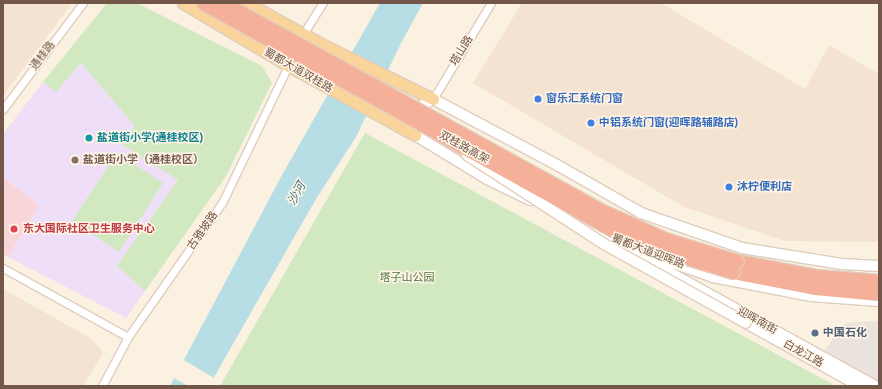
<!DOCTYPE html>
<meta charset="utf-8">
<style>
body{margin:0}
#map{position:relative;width:882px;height:389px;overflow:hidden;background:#fbf1e1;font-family:"Varela Round","Noto Sans SC",sans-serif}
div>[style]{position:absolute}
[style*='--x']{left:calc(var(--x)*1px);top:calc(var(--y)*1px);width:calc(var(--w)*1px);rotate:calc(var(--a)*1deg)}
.residential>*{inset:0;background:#f3e3d0}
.industrial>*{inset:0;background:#eae3dd}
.education>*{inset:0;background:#eedef7}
.medical>*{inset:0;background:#f9d5d9}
.green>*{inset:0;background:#d1e8c1}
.water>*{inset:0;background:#b7dee4}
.pier>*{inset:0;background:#fbf1e1}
.roads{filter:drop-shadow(1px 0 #dfcdbe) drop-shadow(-1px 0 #dfcdbe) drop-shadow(0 1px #dfcdbe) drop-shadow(0 -1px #dfcdbe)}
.street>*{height:7px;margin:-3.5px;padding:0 3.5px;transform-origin:3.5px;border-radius:3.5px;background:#fff}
.secondary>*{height:10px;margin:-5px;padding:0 5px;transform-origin:5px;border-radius:5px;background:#fff}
.primary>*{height:11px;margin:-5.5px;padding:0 5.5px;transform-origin:5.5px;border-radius:5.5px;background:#f9d59b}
.highway>*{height:13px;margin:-6.5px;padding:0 6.5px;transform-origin:6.5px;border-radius:6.5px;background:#f5b099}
.bridges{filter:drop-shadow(1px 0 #e4cebc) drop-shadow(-1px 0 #e4cebc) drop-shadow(0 1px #e4cebc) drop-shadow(0 -1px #e4cebc)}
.secondary-bridge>*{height:10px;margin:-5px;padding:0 5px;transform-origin:5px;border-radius:5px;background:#fff}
.highway-bridge>*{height:13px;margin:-6.5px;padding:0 6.5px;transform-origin:6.5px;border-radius:6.5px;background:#f5b099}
.dots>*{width:11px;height:11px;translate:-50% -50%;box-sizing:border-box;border:2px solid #fff5e7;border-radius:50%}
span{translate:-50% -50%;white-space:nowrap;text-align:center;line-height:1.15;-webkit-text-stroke:3px #fff5e7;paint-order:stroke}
.street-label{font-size:11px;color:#725749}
.shop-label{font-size:11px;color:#366cbe;font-weight:700}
.left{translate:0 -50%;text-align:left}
.culture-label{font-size:11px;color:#0d838f;font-weight:700}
.education-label{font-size:11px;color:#785e54;font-weight:700}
.health-label{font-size:11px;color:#be3a42;font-weight:700}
.park-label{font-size:11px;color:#527842}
.service-label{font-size:11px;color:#4e5e75;font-weight:700}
.water-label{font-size:12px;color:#40747f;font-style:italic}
.frame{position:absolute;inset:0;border:4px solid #725749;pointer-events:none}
</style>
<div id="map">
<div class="residential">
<div style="clip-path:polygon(3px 3px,72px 3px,3px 96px)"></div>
<div style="clip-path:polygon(522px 3px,661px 3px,805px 89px,829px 45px,879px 74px,879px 242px,785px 241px,684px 207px,473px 83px)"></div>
<div style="clip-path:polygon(3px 289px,92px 339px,103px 353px,83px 386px,3px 386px)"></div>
</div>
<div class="industrial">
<div style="clip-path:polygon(879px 321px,879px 382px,823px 353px,841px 326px,851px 322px)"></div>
</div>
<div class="education">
<div style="clip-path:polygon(81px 63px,135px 126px,121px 144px,178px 180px,117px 266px,145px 291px,126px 318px,8px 257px,39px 205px,3px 177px,3px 134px,43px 82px,56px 91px)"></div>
</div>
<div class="medical">
<div style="clip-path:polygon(3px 177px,39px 205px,8px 257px,3px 254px)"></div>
</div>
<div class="green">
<div style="clip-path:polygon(107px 3px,137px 3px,262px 66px,272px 83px,226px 176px,145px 291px,117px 266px,178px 180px,121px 144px,135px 126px,81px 63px,56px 92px,43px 82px)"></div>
<div style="clip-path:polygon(365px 133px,836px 386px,220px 386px)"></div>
<div style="clip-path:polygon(117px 153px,163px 183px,119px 252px,72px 221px)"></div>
</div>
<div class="water">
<div style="clip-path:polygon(380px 3px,423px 3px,401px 43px,356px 137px,316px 199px,209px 386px,170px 386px,282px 175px)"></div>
</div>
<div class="pier">
<div style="clip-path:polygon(182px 359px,216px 379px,212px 386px,188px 386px,172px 377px)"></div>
</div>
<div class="roads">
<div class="street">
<div style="--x:302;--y:36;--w:39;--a:-58"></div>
<div style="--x:433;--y:99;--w:112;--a:-58.9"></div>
<div style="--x:3;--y:109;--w:133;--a:-53"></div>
<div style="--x:3;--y:268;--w:143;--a:28.9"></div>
<div style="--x:102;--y:386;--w:55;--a:-62"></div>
<div style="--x:128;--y:337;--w:164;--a:-55"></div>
<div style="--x:222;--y:203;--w:169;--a:-64.3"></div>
</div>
<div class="secondary">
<div style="--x:433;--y:99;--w:17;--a:149"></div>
<div style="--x:418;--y:108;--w:10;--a:127"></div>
<div style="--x:412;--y:116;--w:13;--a:94"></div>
<div style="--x:411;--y:129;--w:7;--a:56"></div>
<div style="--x:415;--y:135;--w:84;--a:31.4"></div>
<div style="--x:487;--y:179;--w:48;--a:26"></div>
<div style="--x:433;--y:99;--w:143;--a:28"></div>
<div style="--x:559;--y:166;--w:95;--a:29.8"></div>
<div style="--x:641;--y:213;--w:107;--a:19.1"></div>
<div style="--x:742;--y:248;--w:101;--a:9.1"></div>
<div style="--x:842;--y:264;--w:37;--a:3"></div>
<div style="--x:575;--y:221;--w:73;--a:25.2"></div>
<div style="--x:641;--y:252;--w:76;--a:19.1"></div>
<div style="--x:713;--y:277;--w:100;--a:11"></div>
<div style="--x:811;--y:296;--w:68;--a:4.2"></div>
<div style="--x:644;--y:255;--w:16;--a:40"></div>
<div style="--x:656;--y:265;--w:250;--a:28.9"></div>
<div style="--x:746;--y:323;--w:129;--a:29.1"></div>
</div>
<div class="primary">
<div style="--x:183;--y:3;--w:123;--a:30.7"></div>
<div style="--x:289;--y:66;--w:144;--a:28.7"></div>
<div style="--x:247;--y:3;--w:94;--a:28.8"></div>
<div style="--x:329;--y:48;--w:116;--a:26.1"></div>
</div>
<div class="highway">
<div style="--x:737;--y:261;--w:80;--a:10.8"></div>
<div style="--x:816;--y:276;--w:63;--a:4.5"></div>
<div style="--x:733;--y:272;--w:84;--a:11"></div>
<div style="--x:815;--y:288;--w:64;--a:5.4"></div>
</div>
</div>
<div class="bridges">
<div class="secondary-bridge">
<div style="--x:467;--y:155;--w:163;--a:33"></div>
<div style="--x:604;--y:244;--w:162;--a:29.1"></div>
</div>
<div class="highway-bridge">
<div style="--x:203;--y:3;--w:469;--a:29"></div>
<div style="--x:613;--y:230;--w:51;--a:23.1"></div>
<div style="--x:660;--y:250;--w:76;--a:16.8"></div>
<div style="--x:224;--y:3;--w:427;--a:28.8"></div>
<div style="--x:598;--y:209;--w:73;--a:24.1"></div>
<div style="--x:665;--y:239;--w:75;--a:17"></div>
</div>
</div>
<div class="dots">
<div style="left:538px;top:99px;background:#3f7fe0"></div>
<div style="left:591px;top:123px;background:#3f7fe0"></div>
<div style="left:89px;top:138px;background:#0f9aa8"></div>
<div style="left:75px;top:160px;background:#8d6e63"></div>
<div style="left:729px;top:187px;background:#3f7fe0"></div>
<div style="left:14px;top:229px;background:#e0444e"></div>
<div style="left:815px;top:333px;background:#5c6f8a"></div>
</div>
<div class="street-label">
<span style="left:462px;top:51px;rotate:-59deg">塔山路</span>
<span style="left:43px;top:56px;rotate:-53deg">通桂路</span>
<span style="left:298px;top:71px;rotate:30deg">蜀都大道双桂路</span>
<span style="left:464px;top:148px;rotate:29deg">双桂路高架</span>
<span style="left:203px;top:231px;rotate:-55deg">古雅坡路</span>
<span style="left:648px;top:252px;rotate:21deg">蜀都大道迎晖路</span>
<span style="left:757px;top:321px;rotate:29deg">迎晖南街</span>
<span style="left:803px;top:354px;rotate:29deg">白龙江路</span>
</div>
<div class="shop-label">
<span class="left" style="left:546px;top:99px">窗乐汇系统门窗</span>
<span class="left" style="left:599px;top:123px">中铝系统门窗(迎晖路辅路店)</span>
<span class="left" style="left:737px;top:187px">沐柠便利店</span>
</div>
<div class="culture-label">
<span class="left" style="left:97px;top:138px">盐道街小学(通桂校区)</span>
</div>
<div class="education-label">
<span class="left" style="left:83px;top:160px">盐道街小学（通桂校区）</span>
</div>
<div class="health-label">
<span class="left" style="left:23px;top:229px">东大国际社区卫生服务中心</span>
</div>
<div class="park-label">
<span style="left:407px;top:278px">塔子山公园</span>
</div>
<div class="service-label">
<span class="left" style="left:823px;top:333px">中国石化</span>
</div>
<div class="water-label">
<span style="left:297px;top:194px;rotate:-61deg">沙河</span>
</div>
<div class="frame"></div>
</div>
